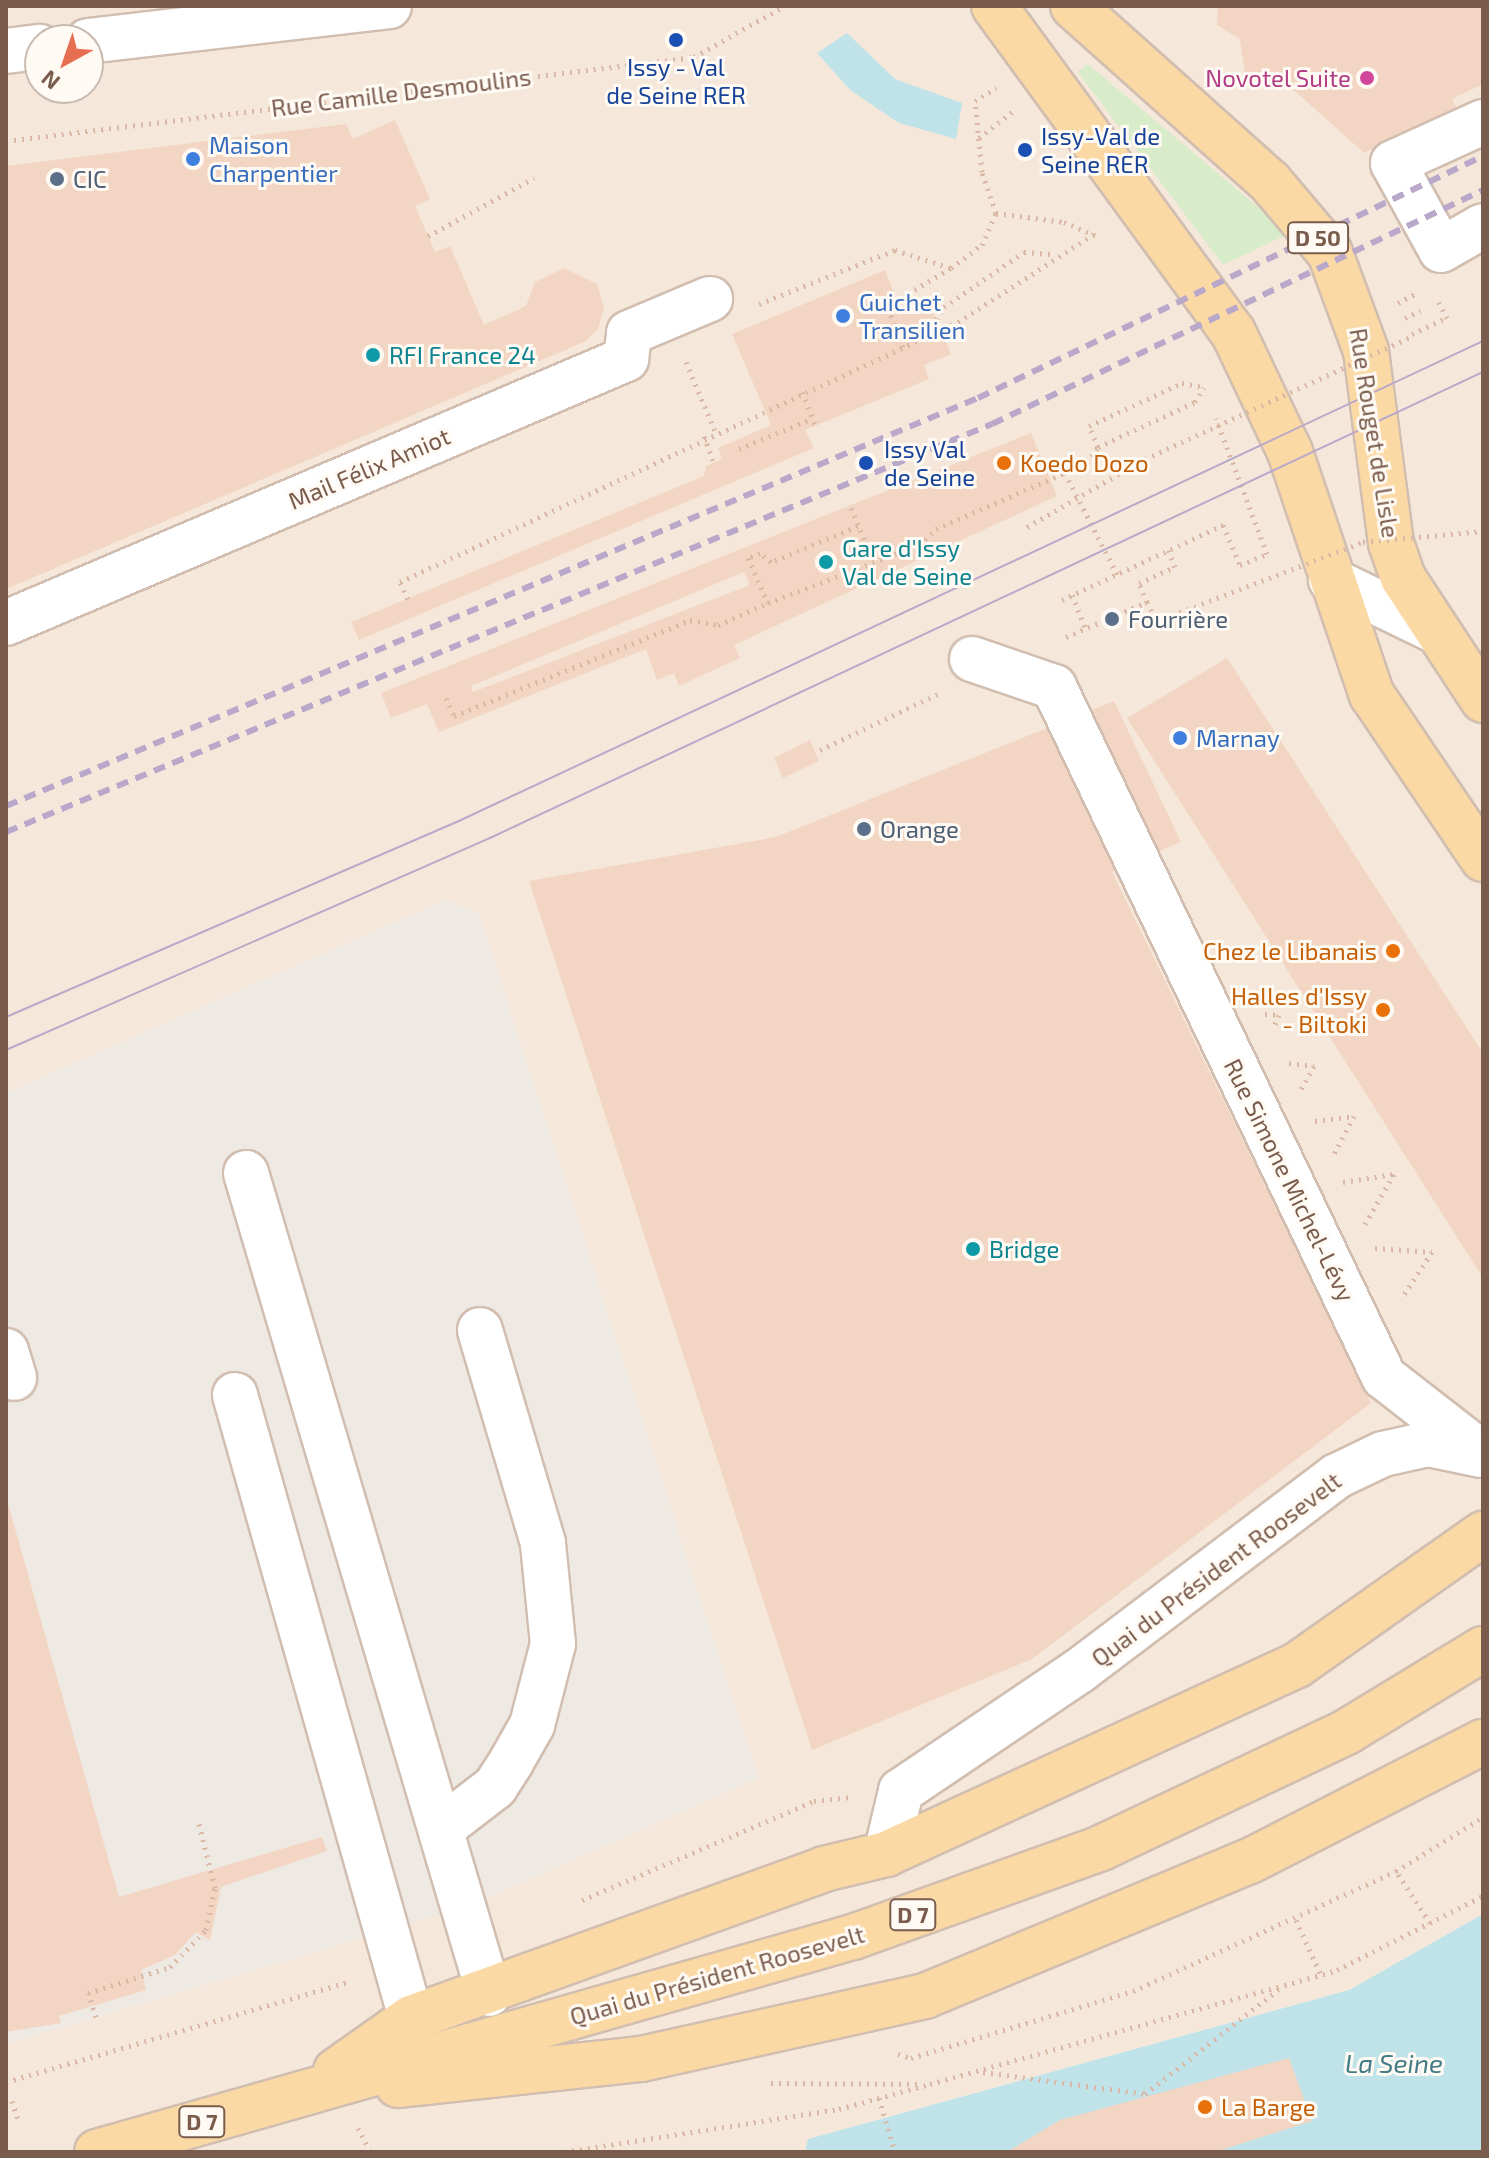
<!DOCTYPE html>
<meta charset="utf-8">
<style>
body{margin:0}
#map{position:relative;width:1489px;height:2158px;overflow:hidden;background:#fdf6ec;font-family:"Exo 2",sans-serif}
div>[style]{position:absolute}
[style*='--x']{left:calc(var(--x)*1px);top:calc(var(--y)*1px);width:calc(var(--w)*1px);rotate:calc(var(--a)*1deg)}
.residential>*{inset:0;background:#f5e8da}
.industrial>*{inset:0;background:#efe9e4}
.green>*{inset:0;background:#d8ecc9}
.water>*{inset:0;background:#bfe3e8}
.building>*{inset:0;background:#f3d5c3}
.path>*{height:5px;margin-top:-2.5px;transform-origin:0;background:repeating-linear-gradient(90deg,#d9b8a5 0 2px,transparent 0 8px)}
.roads{filter:drop-shadow(2px 0 #d1beb0) drop-shadow(-2px 0 #d1beb0) drop-shadow(0 2px #d1beb0) drop-shadow(0 -2px #d1beb0)}
.minor>*{height:44px;margin:-22px;padding:0 22px;transform-origin:22px;border-radius:22px;background:#fff}
.major>*{height:44px;margin:-22px;padding:0 22px;transform-origin:22px;border-radius:22px;background:#fbd9a5}
.tram>*{height:2px;margin:-1px;padding:0 1px;transform-origin:1px;border-radius:1px;background:#b9a8c9}
.rail>*{height:6px;margin-top:-3px;transform-origin:0;background:repeating-linear-gradient(90deg,#b9a8c9 0 12px,transparent 0 20px)}
.path-bridge>*{height:5px;margin-top:-2.5px;transform-origin:0;background:repeating-linear-gradient(90deg,#d9b8a5 0 2px,transparent 0 8px)}
.dots>*{width:22px;height:22px;translate:-50% -50%;box-sizing:border-box;border:4px solid #fffaf3;border-radius:50%}
span{translate:-50% -50%;white-space:nowrap;text-align:center;line-height:1.15;-webkit-text-stroke:6px #fffaf3;paint-order:stroke}
.shield-label span{padding:2px 6px;background:#fffaf3;border:2px solid;border-radius:6px;-webkit-text-stroke-width:0}
.shield-label{font-size:22px;color:#7a5c4d;font-weight:700}
.transit-label{font-size:24px;color:#164399}
.left{translate:0 -50%;text-align:left}
.hotel-label{font-size:24px;color:#b23c85}
.right{translate:-100% -50%;text-align:right}
.street-label{font-size:24px;color:#7a5c4d}
.shop-label{font-size:24px;color:#366cbe}
.service-label{font-size:24px;color:#4e5e75}
.culture-label{font-size:24px;color:#0d838f}
.food-label{font-size:24px;color:#c56008}
.water-label{font-size:26px;color:#437c86;font-style:italic}
.frame{position:absolute;inset:0;border:8px solid #7a5c4d;pointer-events:none}
.north{position:absolute;left:24px;top:24px;width:80px;height:80px;box-sizing:border-box;background:#fffaf3;border:2px solid #cabbb1;border-radius:50%;rotate:220deg;font-size:22px;font-weight:700;line-height:32px;text-align:center;color:#7a5c4d}
.north::after{content:'';display:block;margin:auto;width:28px;height:36px;background:#e76f51;clip-path:polygon(50% 0,100% 100%,50% 72%,0 100%)}
</style>
<div id="map">
<div class="residential">
<div style="clip-path:polygon(evenodd,6px 6px,1483px 6px,1483px 1914px,1349px 1990px,808px 2139px,805px 2152px,6px 2152px,6px 6px,40px 40px,88px 40px,88px 88px,40px 88px,40px 40px)"></div>
</div>
<div class="industrial">
<div style="clip-path:polygon(446px 900px,479px 914px,758px 1778px,466px 1907px,6px 2044px,6px 1093px)"></div>
</div>
<div class="green">
<div style="clip-path:polygon(1088px 64px,1271px 218px,1286px 235px,1223px 265px,1078px 72px)"></div>
</div>
<div class="water">
<div style="clip-path:polygon(847px 33px,895px 79px,962px 103px,956px 139px,899px 123px,850px 90px,817px 53px)"></div>
<div style="clip-path:polygon(1483px 1914px,1483px 2152px,805px 2152px,808px 2139px,1349px 1990px)"></div>
</div>
<div class="building">
<div style="clip-path:polygon(1218px 6px,1483px 6px,1483px 84px,1452px 99px,1456px 107px,1364px 153px,1286px 83px,1245px 75px,1240px 39px,1217px 25px)"></div>
<div style="clip-path:polygon(395px 120px,430px 199px,415px 206px,435px 252px,450px 246px,484px 325px,526px 306px,535px 282px,564px 268px,597px 284px,604px 307px,598px 329px,584px 342px,6px 589px,6px 166px,346px 124px,353px 139px)"></div>
<div style="clip-path:polygon(885px 270px,900px 309px,927px 298px,951px 354px,924px 365px,929px 379px,805px 430px,814px 448px,359px 640px,351px 622px,704px 476px,706px 466px,722px 459px,718px 448px,771px 425px,732px 334px)"></div>
<div style="clip-path:polygon(evenodd,1031px 433px,1057px 496px,734px 645px,740px 658px,679px 686px,674px 673px,657px 680px,646px 649px,439px 732px,427px 704px,391px 718px,381px 693px,1031px 433px,744px 572px,750px 585px,473px 692px,471px 686px,744px 572px)"></div>
<div style="clip-path:polygon(1227px 658px,1483px 1053px,1483px 1278px,1127px 718px)"></div>
<div style="clip-path:polygon(1114px 701px,1181px 842px,1112px 872px,1371px 1403px,1032px 1659px,812px 1750px,529px 881px,776px 837px)"></div>
<div style="clip-path:polygon(810px 740px,819px 761px,783px 778px,774px 758px)"></div>
<div style="clip-path:polygon(7px 1500px,119px 1897px,322px 1837px,327px 1851px,221px 1887px,210px 1940px,196px 1932px,175px 1955px,141px 1970px,146px 1990px,59px 2016px,61px 2023px,6px 2032px)"></div>
<div style="clip-path:polygon(1289px 2058px,1312px 2121px,1215px 2152px,1007px 2152px,1060px 2120px)"></div>
</div>
<div class="path">
<div style="--x:979;--y:138;--w:42;--a:-38.2"></div>
<div style="--x:6;--y:141;--w:693;--a:-6.96"></div>
<div style="--x:694;--y:57;--w:103;--a:-29.5"></div>
<div style="--x:996;--y:213;--w:69;--a:7.5"></div>
<div style="--x:1064;--y:222;--w:34;--a:23"></div>
<div style="--x:428;--y:236;--w:121;--a:-28.7"></div>
<div style="--x:1398;--y:303;--w:21;--a:-28"></div>
<div style="--x:759;--y:304;--w:146;--a:-21.7"></div>
<div style="--x:895;--y:250;--w:59;--a:17.8"></div>
<div style="--x:951;--y:268;--w:39;--a:-37"></div>
<div style="--x:982;--y:245;--w:35;--a:-66"></div>
<div style="--x:996;--y:213;--w:43;--a:-108.9"></div>
<div style="--x:982;--y:172;--w:71;--a:-95.6"></div>
<div style="--x:975;--y:101;--w:25;--a:-32"></div>
<div style="--x:1405;--y:318;--w:17;--a:-25"></div>
<div style="--x:928;--y:333;--w:31;--a:-58"></div>
<div style="--x:944;--y:307;--w:97;--a:-34.5"></div>
<div style="--x:1024;--y:252;--w:31;--a:4"></div>
<div style="--x:1412;--y:334;--w:38;--a:-25"></div>
<div style="--x:1447;--y:318;--w:21;--a:-118"></div>
<div style="--x:903;--y:347;--w:44;--a:-111.3"></div>
<div style="--x:887;--y:306;--w:74;--a:-30.7"></div>
<div style="--x:686;--y:362;--w:75;--a:67.2"></div>
<div style="--x:802;--y:392;--w:37;--a:68"></div>
<div style="--x:704;--y:436;--w:29;--a:70"></div>
<div style="--x:1098;--y:447;--w:23;--a:-113"></div>
<div style="--x:1089;--y:426;--w:102;--a:-24.8"></div>
<div style="--x:1182;--y:383;--w:21;--a:11"></div>
<div style="--x:739;--y:449;--w:80;--a:-22.7"></div>
<div style="--x:1065;--y:473;--w:114;--a:62.8"></div>
<div style="--x:851;--y:508;--w:53;--a:66.8"></div>
<div style="--x:858;--y:526;--w:94;--a:157.5"></div>
<div style="--x:771;--y:562;--w:14;--a:-141"></div>
<div style="--x:760;--y:553;--w:13;--a:157"></div>
<div style="--x:748;--y:558;--w:49;--a:66"></div>
<div style="--x:768;--y:603;--w:162;--a:-21"></div>
<div style="--x:919;--y:545;--w:23;--a:-43"></div>
<div style="--x:936;--y:529;--w:165;--a:-23.6"></div>
<div style="--x:1087;--y:463;--w:19;--a:-55"></div>
<div style="--x:1098;--y:447;--w:107;--a:-24.9"></div>
<div style="--x:1195;--y:402;--w:17;--a:-59"></div>
<div style="--x:1027;--y:527;--w:136;--a:-30"></div>
<div style="--x:854;--y:565;--w:22;--a:66"></div>
<div style="--x:1072;--y:595;--w:37;--a:68"></div>
<div style="--x:408;--y:599;--w:19;--a:-115"></div>
<div style="--x:400;--y:582;--w:616;--a:-24.98"></div>
<div style="--x:958;--y:322;--w:162;--a:-32.9"></div>
<div style="--x:1062;--y:600;--w:178;--a:-25"></div>
<div style="--x:1223;--y:525;--w:43;--a:67"></div>
<div style="--x:1240;--y:565;--w:29;--a:-22"></div>
<div style="--x:1267;--y:554;--w:145;--a:-110.6"></div>
<div style="--x:1147;--y:602;--w:21;--a:-113"></div>
<div style="--x:1139;--y:583;--w:39;--a:-24"></div>
<div style="--x:1175;--y:567;--w:18;--a:-112"></div>
<div style="--x:1066;--y:637;--w:88;--a:-23.4"></div>
<div style="--x:1147;--y:602;--w:21;--a:62"></div>
<div style="--x:446;--y:698;--w:20;--a:66"></div>
<div style="--x:454;--y:716;--w:255;--a:-22.1"></div>
<div style="--x:690;--y:620;--w:28;--a:10"></div>
<div style="--x:718;--y:625;--w:55;--a:-23.7"></div>
<div style="--x:820;--y:750;--w:133;--a:-25.4"></div>
<div style="--x:1265;--y:1014;--w:14;--a:4"></div>
<div style="--x:1279;--y:1015;--w:15;--a:113"></div>
<div style="--x:1289;--y:1063;--w:25;--a:7"></div>
<div style="--x:1314;--y:1066;--w:29;--a:119"></div>
<div style="--x:1315;--y:1121;--w:39;--a:-7"></div>
<div style="--x:1354;--y:1116;--w:47;--a:117.6"></div>
<div style="--x:1343;--y:1182;--w:52;--a:-8.9"></div>
<div style="--x:1394;--y:1174;--w:58;--a:120.1"></div>
<div style="--x:1375;--y:1248;--w:57;--a:4"></div>
<div style="--x:1432;--y:1252;--w:56;--a:123.4"></div>
<div style="--x:582;--y:1900;--w:252;--a:-23.1"></div>
<div style="--x:814;--y:1801;--w:37;--a:-6"></div>
<div style="--x:1296;--y:1920;--w:60;--a:65.6"></div>
<div style="--x:1430;--y:1923;--w:62;--a:-123.2"></div>
<div style="--x:1396;--y:1871;--w:102;--a:-31.8"></div>
<div style="--x:96;--y:2017;--w:25;--a:-108"></div>
<div style="--x:88;--y:1993;--w:86;--a:-17.6"></div>
<div style="--x:170;--y:1967;--w:52;--a:-45.8"></div>
<div style="--x:206;--y:1930;--w:43;--a:-77.9"></div>
<div style="--x:215;--y:1888;--w:70;--a:-104"></div>
<div style="--x:898;--y:2054;--w:14;--a:17"></div>
<div style="--x:911;--y:2058;--w:232;--a:-16.8"></div>
<div style="--x:1133;--y:1991;--w:289;--a:-24.5"></div>
<div style="--x:983;--y:2072;--w:163;--a:7.7"></div>
<div style="--x:1145;--y:2094;--w:170;--a:-38.1"></div>
<div style="--x:6;--y:2082;--w:359;--a:-16.3"></div>
<div style="--x:771;--y:2083;--w:150;--a:0.4"></div>
<div style="--x:879;--y:2098;--w:56;--a:73.5"></div>
<div style="--x:12;--y:2101;--w:22;--a:72"></div>
<div style="--x:358;--y:2128;--w:27;--a:63"></div>
<div style="--x:564;--y:2152;--w:278;--a:-8.9"></div>
<div style="--x:839;--y:2109;--w:94;--a:-15.4"></div>
<div style="--x:930;--y:2084;--w:423;--a:-15.6"></div>
<div style="--x:1337;--y:1970;--w:164;--a:-26.9"></div>
</div>
<div class="roads">
<div class="minor">
<div style="--x:88;--y:41;--w:303;--a:-6.6"></div>
<div style="--x:6;--y:51;--w:34;--a:-7"></div>
<div style="--x:1483;--y:122;--w:99;--a:155.5"></div>
<div style="--x:1393;--y:163;--w:99;--a:61.1"></div>
<div style="--x:1441;--y:250;--w:48;--a:-29.7"></div>
<div style="--x:1331;--y:580;--w:114;--a:25.9"></div>
<div style="--x:6;--y:623;--w:674;--a:-23.06"></div>
<div style="--x:626;--y:359;--w:26;--a:-83"></div>
<div style="--x:629;--y:333;--w:88;--a:-22.8"></div>
<div style="--x:972;--y:659;--w:87;--a:18.9"></div>
<div style="--x:1054;--y:687;--w:765;--a:64.44"></div>
<div style="--x:1384;--y:1377;--w:125;--a:37.9"></div>
<div style="--x:246;--y:1173;--w:856;--a:73.51"></div>
<div style="--x:6;--y:1351;--w:28;--a:73"></div>
<div style="--x:235;--y:1395;--w:647;--a:74.22"></div>
<div style="--x:443;--y:1827;--w:66;--a:-37.6"></div>
<div style="--x:495;--y:1787;--w:30;--a:-57"></div>
<div style="--x:511;--y:1762;--w:43;--a:-60.4"></div>
<div style="--x:532;--y:1725;--w:84;--a:-75.5"></div>
<div style="--x:553;--y:1644;--w:101;--a:-95.7"></div>
<div style="--x:543;--y:1543;--w:222;--a:-106.5"></div>
<div style="--x:886;--y:1854;--w:65;--a:-76.6"></div>
<div style="--x:901;--y:1791;--w:215;--a:-34"></div>
<div style="--x:1079;--y:1671;--w:323;--a:-37.1"></div>
<div style="--x:1337;--y:1476;--w:51;--a:-25.6"></div>
<div style="--x:1383;--y:1454;--w:46;--a:-12.5"></div>
<div style="--x:1428;--y:1444;--w:54;--a:11.7"></div>
</div>
<div class="major">
<div style="--x:994;--y:6;--w:404;--a:53.8"></div>
<div style="--x:1233;--y:332;--w:133;--a:64.6"></div>
<div style="--x:1290;--y:452;--w:256;--a:71.4"></div>
<div style="--x:1372;--y:695;--w:198;--a:55.9"></div>
<div style="--x:1073;--y:6;--w:264;--a:41.8"></div>
<div style="--x:1270;--y:182;--w:93;--a:49.8"></div>
<div style="--x:1330;--y:253;--w:104;--a:69.8"></div>
<div style="--x:1366;--y:351;--w:194;--a:82.6"></div>
<div style="--x:1391;--y:543;--w:37;--a:71"></div>
<div style="--x:1403;--y:578;--w:146;--a:56.7"></div>
<div style="--x:336;--y:2071;--w:92;--a:-35.2"></div>
<div style="--x:411;--y:2018;--w:439;--a:-19.8"></div>
<div style="--x:824;--y:1869;--w:64;--a:-13.6"></div>
<div style="--x:886;--y:1854;--w:452;--a:-24.7"></div>
<div style="--x:1297;--y:1665;--w:228;--a:-35.2"></div>
<div style="--x:398;--y:2085;--w:244;--a:-6.1"></div>
<div style="--x:641;--y:2059;--w:291;--a:-12.5"></div>
<div style="--x:925;--y:1996;--w:352;--a:-22.6"></div>
<div style="--x:1250;--y:1861;--w:262;--a:-27.1"></div>
<div style="--x:97;--y:2152;--w:786;--a:-15.88"></div>
<div style="--x:853;--y:1937;--w:263;--a:-19.7"></div>
<div style="--x:1101;--y:1848;--w:273;--a:-25.3"></div>
<div style="--x:1348;--y:1731;--w:158;--a:-31.3"></div>
</div>
</div>
<div class="tram">
<div style="--x:6;--y:1017;--w:496;--a:-23.4"></div>
<div style="--x:461;--y:820;--w:1129;--a:-25.11"></div>
<div style="--x:6;--y:1050;--w:528;--a:-23.65"></div>
<div style="--x:490;--y:838;--w:1097;--a:-25.14"></div>
</div>
<div class="rail">
<div style="--x:6;--y:806;--w:1054;--a:-22.77"></div>
<div style="--x:978;--y:398;--w:560;--a:-25.6"></div>
<div style="--x:6;--y:832;--w:1067;--a:-22.48"></div>
<div style="--x:992;--y:424;--w:544;--a:-25.48"></div>
</div>
<div class="path-bridge">
<div style="--x:1145;--y:459;--w:294;--a:-24.7"></div>
<div style="--x:1157;--y:621;--w:221;--a:-21"></div>
<div style="--x:1363;--y:542;--w:121;--a:-5.2"></div>
</div>
<div class="dots">
<div style="left:676px;top:40px;background:#1a4fb4"></div>
<div style="left:1367px;top:78px;background:#d1479c"></div>
<div style="left:1025px;top:150px;background:#1a4fb4"></div>
<div style="left:193px;top:159px;background:#3f7fe0"></div>
<div style="left:57px;top:179px;background:#5c6f8a"></div>
<div style="left:843px;top:316px;background:#3f7fe0"></div>
<div style="left:373px;top:355px;background:#0f9aa8"></div>
<div style="left:866px;top:463px;background:#1a4fb4"></div>
<div style="left:1004px;top:463px;background:#e8710a"></div>
<div style="left:826px;top:562px;background:#0f9aa8"></div>
<div style="left:1112px;top:619px;background:#5c6f8a"></div>
<div style="left:1180px;top:738px;background:#3f7fe0"></div>
<div style="left:864px;top:829px;background:#5c6f8a"></div>
<div style="left:1393px;top:951px;background:#e8710a"></div>
<div style="left:1383px;top:1010px;background:#e8710a"></div>
<div style="left:973px;top:1249px;background:#0f9aa8"></div>
<div style="left:1205px;top:2107px;background:#e8710a"></div>
</div>
<div class="shield-label">
<span style="left:1318px;top:238px">D 50</span>
<span style="left:913px;top:1915px">D 7</span>
<span style="left:202px;top:2122px">D 7</span>
</div>
<div class="transit-label">
<span style="left:676px;top:81px">Issy - Val<br>de Seine RER</span>
<span class="left" style="left:1041px;top:150px">Issy-Val de<br>Seine RER</span>
<span class="left" style="left:884px;top:463px">Issy Val<br>de Seine</span>
</div>
<div class="hotel-label">
<span class="right" style="left:1351px;top:78px">Novotel Suite</span>
</div>
<div class="street-label">
<span style="left:401px;top:92px;rotate:-7deg">Rue Camille Desmoulins</span>
<span style="left:1375px;top:433px;rotate:81deg">Rue Rouget de Lisle</span>
<span style="left:369px;top:468px;rotate:-23deg">Mail Félix Amiot</span>
<span style="left:1290px;top:1180px;rotate:64deg">Rue Simone Michel-Lévy</span>
<span style="left:1216px;top:1569px;rotate:-37deg">Quai du Président Roosevelt</span>
<span style="left:717px;top:1975px;rotate:-16deg">Quai du Président Roosevelt</span>
</div>
<div class="shop-label">
<span class="left" style="left:209px;top:159px">Maison<br>Charpentier</span>
<span class="left" style="left:859px;top:316px">Guichet<br>Transilien</span>
<span class="left" style="left:1196px;top:738px">Marnay</span>
</div>
<div class="service-label">
<span class="left" style="left:73px;top:179px">CIC</span>
<span class="left" style="left:1128px;top:619px">Fourrière</span>
<span class="left" style="left:880px;top:829px">Orange</span>
</div>
<div class="culture-label">
<span class="left" style="left:389px;top:355px">RFI France 24</span>
<span class="left" style="left:842px;top:562px">Gare d'Issy<br>Val de Seine</span>
<span class="left" style="left:989px;top:1249px">Bridge</span>
</div>
<div class="food-label">
<span class="left" style="left:1020px;top:463px">Koedo Dozo</span>
<span class="right" style="left:1377px;top:951px">Chez le Libanais</span>
<span class="right" style="left:1367px;top:1010px">Halles d'Issy<br>- Biltoki</span>
<span class="left" style="left:1221px;top:2107px">La Barge</span>
</div>
<div class="water-label">
<span style="left:1394px;top:2063px">La Seine</span>
</div>
<div class="frame"></div>
<div class="north">N</div>
</div>
